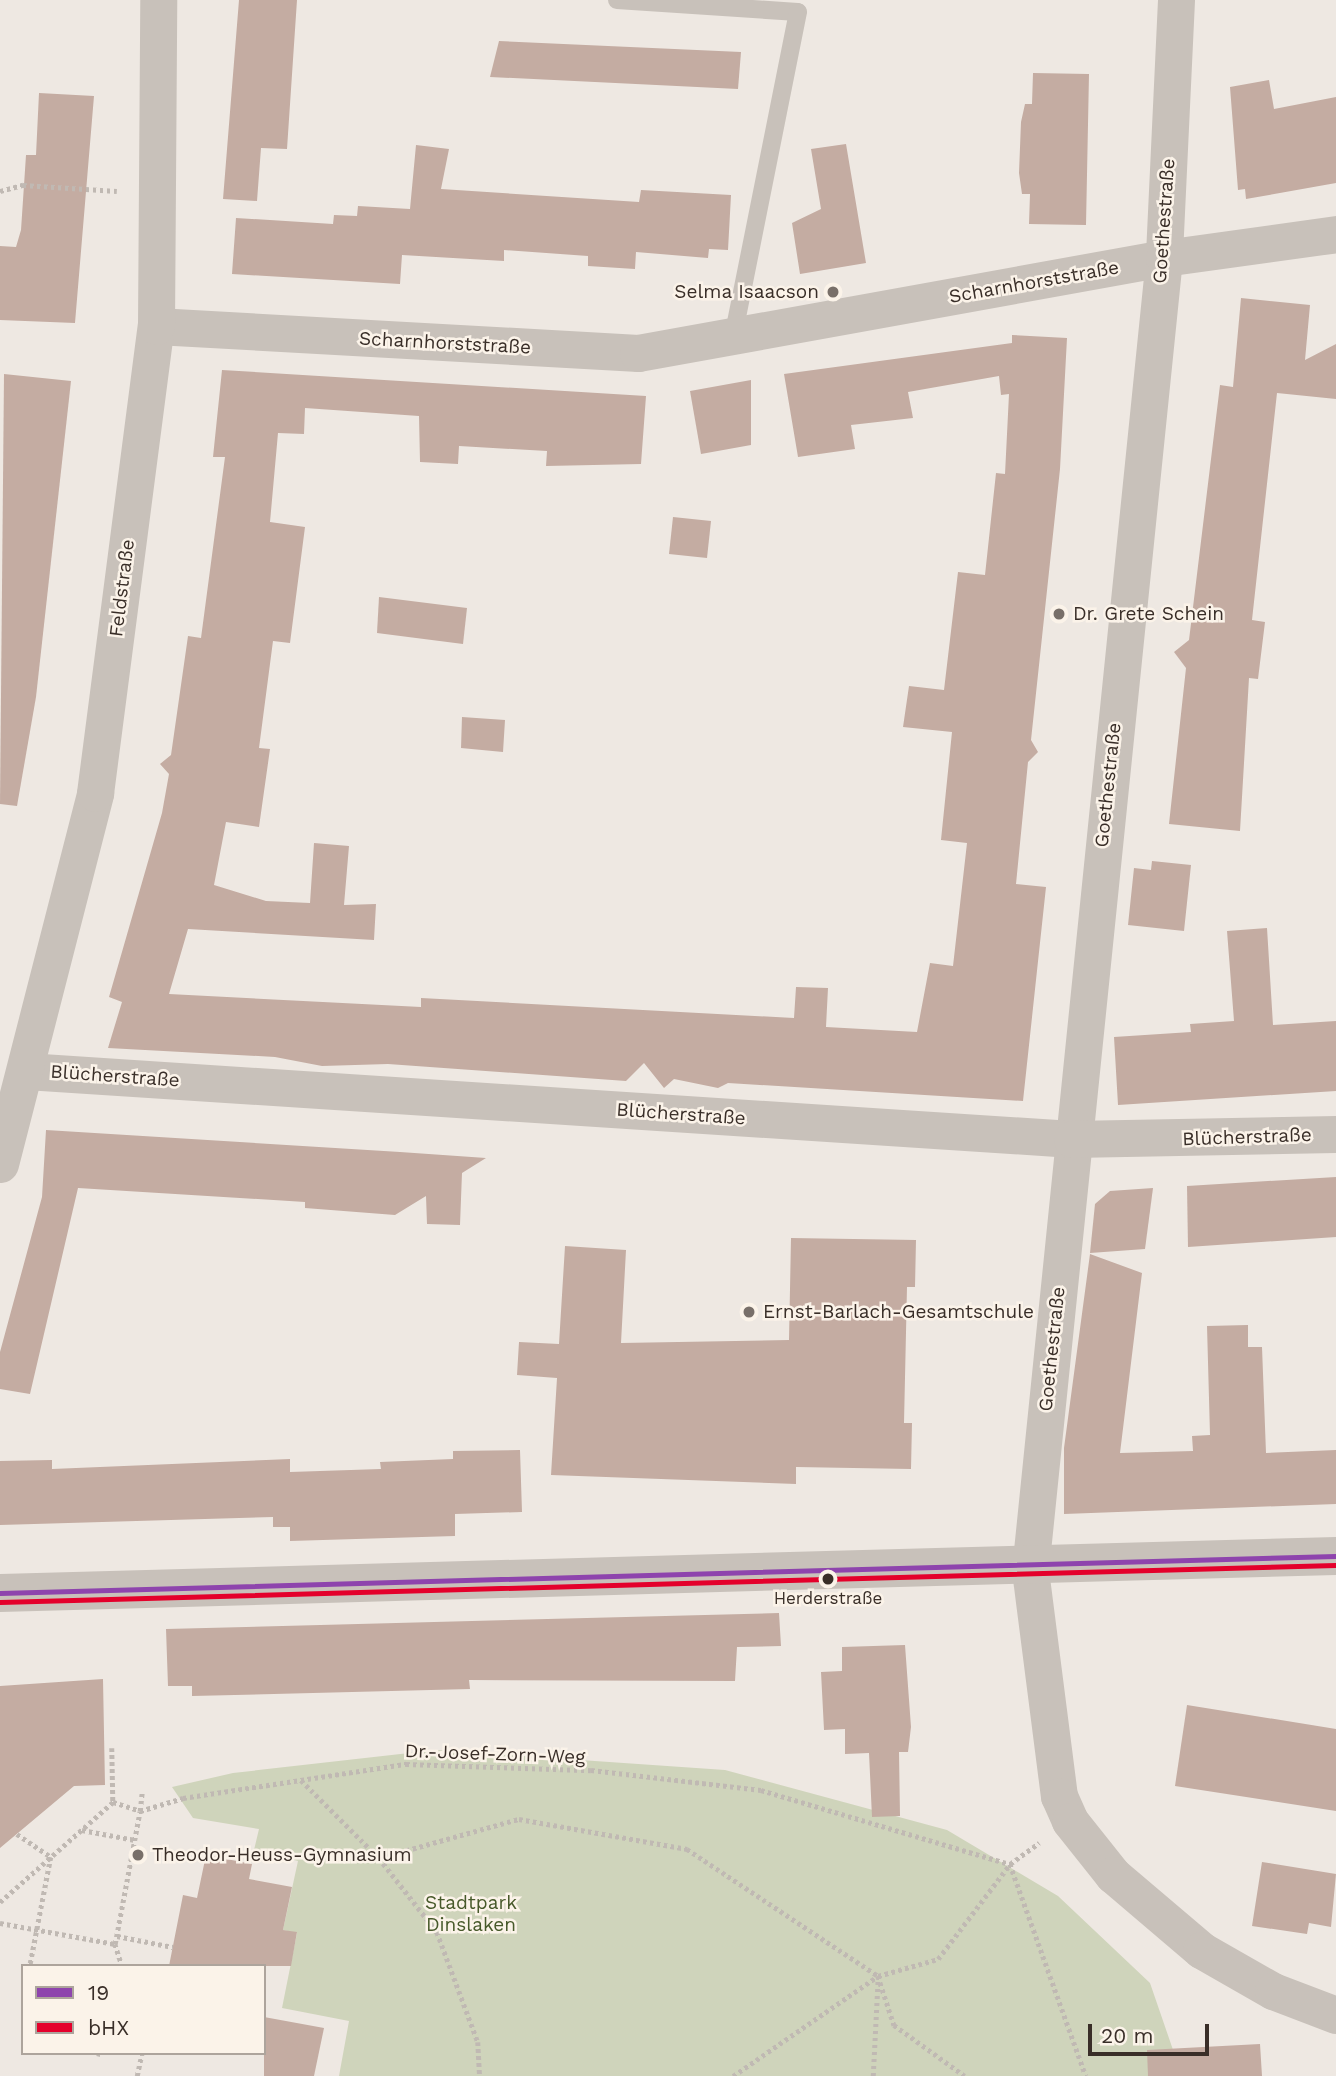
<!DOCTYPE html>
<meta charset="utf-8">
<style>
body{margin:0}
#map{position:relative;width:1336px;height:2076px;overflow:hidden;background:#eee8e2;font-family:"Work Sans",sans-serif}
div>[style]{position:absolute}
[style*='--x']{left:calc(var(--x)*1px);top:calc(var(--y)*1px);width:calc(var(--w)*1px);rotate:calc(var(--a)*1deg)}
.green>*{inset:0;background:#cfd4bb}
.building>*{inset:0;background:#c4aca2}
.path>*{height:4.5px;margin-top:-2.25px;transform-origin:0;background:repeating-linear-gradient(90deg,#c0b9b3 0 3.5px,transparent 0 7px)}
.service>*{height:18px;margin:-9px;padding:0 9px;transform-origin:9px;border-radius:9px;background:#c8c1ba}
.minor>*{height:37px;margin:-18.5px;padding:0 18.5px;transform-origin:18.5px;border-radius:18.5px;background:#c8c1ba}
.tertiary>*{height:38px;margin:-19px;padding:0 19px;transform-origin:19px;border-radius:19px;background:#c8c1ba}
.bus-1>*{height:5px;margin:-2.5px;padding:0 2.5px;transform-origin:2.5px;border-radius:2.5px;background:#8e44ad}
.bus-2>*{height:5px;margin:-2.5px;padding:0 2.5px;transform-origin:2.5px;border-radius:2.5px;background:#e4002b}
.dots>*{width:19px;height:19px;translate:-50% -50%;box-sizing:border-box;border:4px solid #fbf3e9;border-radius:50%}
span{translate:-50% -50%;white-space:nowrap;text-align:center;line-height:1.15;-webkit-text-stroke:5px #fbf3e9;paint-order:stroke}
.bus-label{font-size:17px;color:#392e28}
.street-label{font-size:19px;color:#392e28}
.poi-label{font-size:19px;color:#392e28}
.right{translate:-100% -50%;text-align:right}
.left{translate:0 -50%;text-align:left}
.park-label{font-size:19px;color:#47592a}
.legend{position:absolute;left:21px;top:1964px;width:245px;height:91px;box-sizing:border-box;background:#fbf3e9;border:2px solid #ada49c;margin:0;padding:9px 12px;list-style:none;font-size:21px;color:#392e28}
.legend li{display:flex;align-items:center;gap:14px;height:35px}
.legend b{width:35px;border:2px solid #ada49c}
.scale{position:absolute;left:1088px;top:2024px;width:121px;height:32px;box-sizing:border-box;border:4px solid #392e28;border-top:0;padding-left:9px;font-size:21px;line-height:24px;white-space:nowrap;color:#392e28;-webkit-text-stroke:5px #fbf3e9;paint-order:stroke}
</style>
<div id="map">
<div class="green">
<div style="clip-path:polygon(436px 1750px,725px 1770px,947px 1830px,1058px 1896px,1150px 1983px,1182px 2076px,339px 2076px,349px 2021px,282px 2008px,297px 1933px,283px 1930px,298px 1861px,254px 1850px,259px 1829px,193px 1818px,172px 1787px,233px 1773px)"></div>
</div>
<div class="building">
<div style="clip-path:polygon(239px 0,297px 0,287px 149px,261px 148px,257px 201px,223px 199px)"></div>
<div style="clip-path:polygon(499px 41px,741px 52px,738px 89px,490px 77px)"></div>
<div style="clip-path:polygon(1033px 73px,1089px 74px,1086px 225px,1029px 224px,1030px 194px,1022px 194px,1019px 173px,1021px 122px,1025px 104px,1032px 104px)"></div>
<div style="clip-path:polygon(1269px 80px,1274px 109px,1336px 97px,1336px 183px,1246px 199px,1245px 189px,1238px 190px,1230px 87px)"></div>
<div style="clip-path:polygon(39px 93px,94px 96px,75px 323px,0 320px,0 246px,16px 247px,21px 230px,26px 155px,36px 155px)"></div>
<div style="clip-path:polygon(846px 144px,866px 263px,800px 274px,792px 223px,821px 209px,811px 149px)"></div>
<div style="clip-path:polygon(416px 145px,449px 149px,441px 189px,639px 202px,641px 190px,731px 195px,728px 250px,709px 249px,708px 258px,636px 252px,635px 269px,588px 266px,588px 256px,504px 250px,504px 261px,402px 255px,400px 284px,232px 274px,236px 218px,333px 224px,334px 215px,357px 216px,358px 206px,410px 209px)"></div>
<div style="clip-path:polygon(1241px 298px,1310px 305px,1305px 360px,1336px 344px,1336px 399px,1277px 393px,1252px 620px,1265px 622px,1258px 679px,1249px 678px,1240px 831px,1169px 824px,1186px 668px,1174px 652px,1189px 640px,1220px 385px,1233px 387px)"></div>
<div style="clip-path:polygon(1012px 335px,1067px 338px,1060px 469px,1031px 740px,1038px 752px,1028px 762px,1016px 884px,1046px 887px,1023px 1101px,728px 1083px,718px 1088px,674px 1079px,664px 1088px,644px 1063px,626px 1081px,388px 1064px,322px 1066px,275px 1057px,108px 1048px,122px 1002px,109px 997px,162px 813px,169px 774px,160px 764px,171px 755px,188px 636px,201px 638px,225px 457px,213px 457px,222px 370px,646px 396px,641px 464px,546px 466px,547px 451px,459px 446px,458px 464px,420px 462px,419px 416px,305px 408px,304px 434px,278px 433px,270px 522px,305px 527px,290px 643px,273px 641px,259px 748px,270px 749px,259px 827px,226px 822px,214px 885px,266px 901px,310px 903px,314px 843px,349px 846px,344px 905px,376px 904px,374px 940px,188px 929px,169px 994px,421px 1007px,421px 998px,794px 1018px,796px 987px,828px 988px,826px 1027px,917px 1032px,930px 963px,953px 966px,967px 843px,941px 840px,952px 732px,903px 727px,909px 686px,944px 690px,958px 572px,985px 575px,996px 473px,1005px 474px,1009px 394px,1001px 395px,999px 376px,908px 392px,913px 418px,851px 425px,855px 449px,798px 457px,784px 374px,1012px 343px)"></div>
<div style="clip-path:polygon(4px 374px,71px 381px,36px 697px,17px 806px,0 804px)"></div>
<div style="clip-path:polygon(751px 380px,751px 445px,701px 454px,690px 391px)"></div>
<div style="clip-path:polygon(673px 517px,711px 521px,707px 558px,669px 554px)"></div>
<div style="clip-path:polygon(379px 597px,467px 608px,463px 644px,377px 633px)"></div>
<div style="clip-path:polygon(462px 717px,505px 720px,503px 752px,461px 748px)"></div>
<div style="clip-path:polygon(1152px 861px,1191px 865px,1184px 931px,1128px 925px,1134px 868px,1151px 870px)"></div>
<div style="clip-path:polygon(1267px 928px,1273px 1025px,1336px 1021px,1336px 1091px,1118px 1105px,1114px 1037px,1191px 1032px,1190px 1024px,1234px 1021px,1227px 931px)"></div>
<div style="clip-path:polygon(46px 1130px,400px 1152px,486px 1158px,462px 1173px,460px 1225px,427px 1224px,426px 1196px,395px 1215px,305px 1208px,305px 1202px,78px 1188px,30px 1394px,0 1389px,0 1352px,42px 1197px)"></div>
<div style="clip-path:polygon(1336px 1177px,1336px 1237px,1188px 1247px,1187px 1186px)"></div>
<div style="clip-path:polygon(1153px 1188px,1145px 1249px,1090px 1253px,1095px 1204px,1110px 1191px)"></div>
<div style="clip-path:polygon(791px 1238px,916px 1240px,915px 1287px,907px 1287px,904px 1423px,912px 1423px,911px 1469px,796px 1467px,796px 1484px,551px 1475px,557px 1378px,517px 1375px,519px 1342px,559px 1344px,565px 1246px,626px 1250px,621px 1343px,789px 1340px)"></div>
<div style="clip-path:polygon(1090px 1254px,1142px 1273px,1120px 1453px,1193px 1451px,1192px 1436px,1210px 1435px,1207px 1326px,1248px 1325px,1248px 1347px,1262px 1347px,1266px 1453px,1336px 1450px,1336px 1504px,1064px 1514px,1064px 1448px)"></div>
<div style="clip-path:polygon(520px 1450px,522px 1512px,455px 1514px,455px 1536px,290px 1541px,290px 1527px,273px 1527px,273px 1517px,0 1525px,0 1461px,52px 1460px,52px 1469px,290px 1459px,290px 1472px,381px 1469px,380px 1462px,453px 1459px,453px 1451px)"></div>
<div style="clip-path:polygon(779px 1613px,781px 1646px,737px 1647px,735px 1681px,469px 1680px,470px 1689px,192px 1696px,192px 1686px,168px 1686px,166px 1629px)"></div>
<div style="clip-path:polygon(905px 1645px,911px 1727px,908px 1752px,899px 1752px,900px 1816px,872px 1817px,869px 1753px,845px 1754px,845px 1729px,824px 1730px,821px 1672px,842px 1671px,842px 1647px)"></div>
<div style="clip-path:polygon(103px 1679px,105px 1785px,74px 1786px,0 1848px,0 1686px)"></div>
<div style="clip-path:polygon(1187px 1705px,1336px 1729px,1336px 1811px,1175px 1786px)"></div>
<div style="clip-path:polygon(206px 1855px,252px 1864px,249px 1879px,292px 1887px,283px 1930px,297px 1932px,291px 1966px,169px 1966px,183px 1895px,197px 1898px)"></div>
<div style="clip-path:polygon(1262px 1862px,1336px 1874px,1331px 1927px,1309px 1923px,1307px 1934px,1252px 1926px)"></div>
<div style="clip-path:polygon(264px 2017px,324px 2028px,314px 2076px,264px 2076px)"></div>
<div style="clip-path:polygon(1260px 2044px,1262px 2076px,1148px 2076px,1147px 2050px)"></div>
</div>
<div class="path">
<div style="--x:0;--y:191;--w:24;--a:-15"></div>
<div style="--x:23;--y:185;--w:94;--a:3.7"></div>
<div style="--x:112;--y:1748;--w:54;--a:88.9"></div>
<div style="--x:301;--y:1780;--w:110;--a:45"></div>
<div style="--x:379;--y:1858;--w:94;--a:51.9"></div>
<div style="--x:437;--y:1932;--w:117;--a:69.6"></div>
<div style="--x:478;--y:2042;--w:34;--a:87"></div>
<div style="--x:82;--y:1830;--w:54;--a:10.7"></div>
<div style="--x:17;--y:1834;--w:41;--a:34.1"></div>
<div style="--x:51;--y:1857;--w:111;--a:100.9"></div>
<div style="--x:379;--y:1858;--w:145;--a:-15.6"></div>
<div style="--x:519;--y:1819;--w:171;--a:10.1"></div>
<div style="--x:687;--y:1849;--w:229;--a:33.6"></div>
<div style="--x:878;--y:1976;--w:52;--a:71.9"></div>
<div style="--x:894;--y:2025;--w:87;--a:35.7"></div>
<div style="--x:0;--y:1902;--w:151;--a:-41.5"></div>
<div style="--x:113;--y:1802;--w:28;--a:18"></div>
<div style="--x:140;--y:1811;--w:18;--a:-84"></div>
<div style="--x:0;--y:1923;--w:117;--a:10.3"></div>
<div style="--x:115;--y:1944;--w:135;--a:-79.4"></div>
<div style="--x:140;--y:1811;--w:45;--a:-16.8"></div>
<div style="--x:183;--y:1798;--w:226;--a:-8.7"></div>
<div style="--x:406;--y:1764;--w:185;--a:1.9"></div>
<div style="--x:591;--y:1770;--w:171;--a:6.7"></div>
<div style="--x:761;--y:1790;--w:260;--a:16.6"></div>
<div style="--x:1010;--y:1864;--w:225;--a:70.3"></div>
<div style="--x:117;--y:1936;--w:57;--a:11.1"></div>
<div style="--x:115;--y:1944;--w:23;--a:72"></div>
<div style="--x:97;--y:2053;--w:4;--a:14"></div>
<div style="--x:137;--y:2076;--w:24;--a:-78"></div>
<div style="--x:733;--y:2076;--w:176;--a:-34.6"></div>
<div style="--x:873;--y:2076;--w:100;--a:-87.1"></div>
<div style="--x:878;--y:1976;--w:62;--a:-15.8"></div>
<div style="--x:938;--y:1959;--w:119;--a:-52.8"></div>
<div style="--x:1010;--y:1864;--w:36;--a:-36"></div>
</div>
<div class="service">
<div style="--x:617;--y:0;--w:181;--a:3.8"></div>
<div style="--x:798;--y:12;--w:330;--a:101.3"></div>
</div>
<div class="minor">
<div style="--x:1176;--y:0;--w:258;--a:92.7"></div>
<div style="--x:1164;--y:258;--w:1319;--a:95.83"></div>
<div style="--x:1030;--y:1570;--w:228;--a:82.7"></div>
<div style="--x:1059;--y:1796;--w:27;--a:66"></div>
<div style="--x:1070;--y:1821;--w:69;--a:51.5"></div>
<div style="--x:1113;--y:1875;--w:116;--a:40.4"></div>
<div style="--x:1201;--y:1950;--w:83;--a:29.7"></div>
<div style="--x:1273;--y:1991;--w:67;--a:20.9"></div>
<div style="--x:156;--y:326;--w:483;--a:3.2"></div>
<div style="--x:638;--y:353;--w:535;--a:-10.24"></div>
<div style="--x:1164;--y:258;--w:174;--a:-7.9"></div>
<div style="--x:26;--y:1071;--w:1048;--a:3.72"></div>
<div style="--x:1072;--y:1139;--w:264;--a:-1.1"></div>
<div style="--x:0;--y:1164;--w:383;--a:-75.6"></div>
<div style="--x:95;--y:793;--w:471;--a:-82.6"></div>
<div style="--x:156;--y:326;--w:326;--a:-89.6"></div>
</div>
<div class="tertiary">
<div style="--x:0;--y:1593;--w:1337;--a:-1.59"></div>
</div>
<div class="bus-1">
<div style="--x:0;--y:1593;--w:1337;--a:-1.59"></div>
</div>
<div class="bus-2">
<div style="--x:0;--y:1602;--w:1337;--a:-1.59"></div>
</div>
<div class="dots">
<div style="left:833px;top:292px;background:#786f69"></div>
<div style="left:1059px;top:614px;background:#786f69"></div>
<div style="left:749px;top:1312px;background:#786f69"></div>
<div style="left:828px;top:1579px;background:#392e28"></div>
<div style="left:138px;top:1855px;background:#786f69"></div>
</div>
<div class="bus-label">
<span style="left:828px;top:1599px">Herderstraße</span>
</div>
<div class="street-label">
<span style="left:1164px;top:221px;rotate:-86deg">Goethestraße</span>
<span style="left:1034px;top:282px;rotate:-10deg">Scharnhorststraße</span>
<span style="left:445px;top:343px;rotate:3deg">Scharnhorststraße</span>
<span style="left:122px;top:588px;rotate:-83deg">Feldstraße</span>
<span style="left:1108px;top:785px;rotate:-84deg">Goethestraße</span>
<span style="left:115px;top:1076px;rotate:4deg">Blücherstraße</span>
<span style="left:681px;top:1114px;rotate:4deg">Blücherstraße</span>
<span style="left:1247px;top:1137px;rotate:-2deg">Blücherstraße</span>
<span style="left:1052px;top:1349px;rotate:-84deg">Goethestraße</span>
<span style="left:495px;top:1754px;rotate:2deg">Dr.-Josef-Zorn-Weg</span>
</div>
<div class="poi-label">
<span class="right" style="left:819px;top:292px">Selma Isaacson</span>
<span class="left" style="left:1073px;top:614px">Dr. Grete Schein</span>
<span class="left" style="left:763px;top:1312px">Ernst-Barlach-Gesamtschule</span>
<span class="left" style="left:152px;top:1855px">Theodor-Heuss-Gymnasium</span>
</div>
<div class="park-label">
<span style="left:471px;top:1914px">Stadtpark<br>Dinslaken</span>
</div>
<ul class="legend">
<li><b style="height:9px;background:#8e44ad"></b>19</li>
<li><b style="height:9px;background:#e4002b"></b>bHX</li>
</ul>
<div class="scale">20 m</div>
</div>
